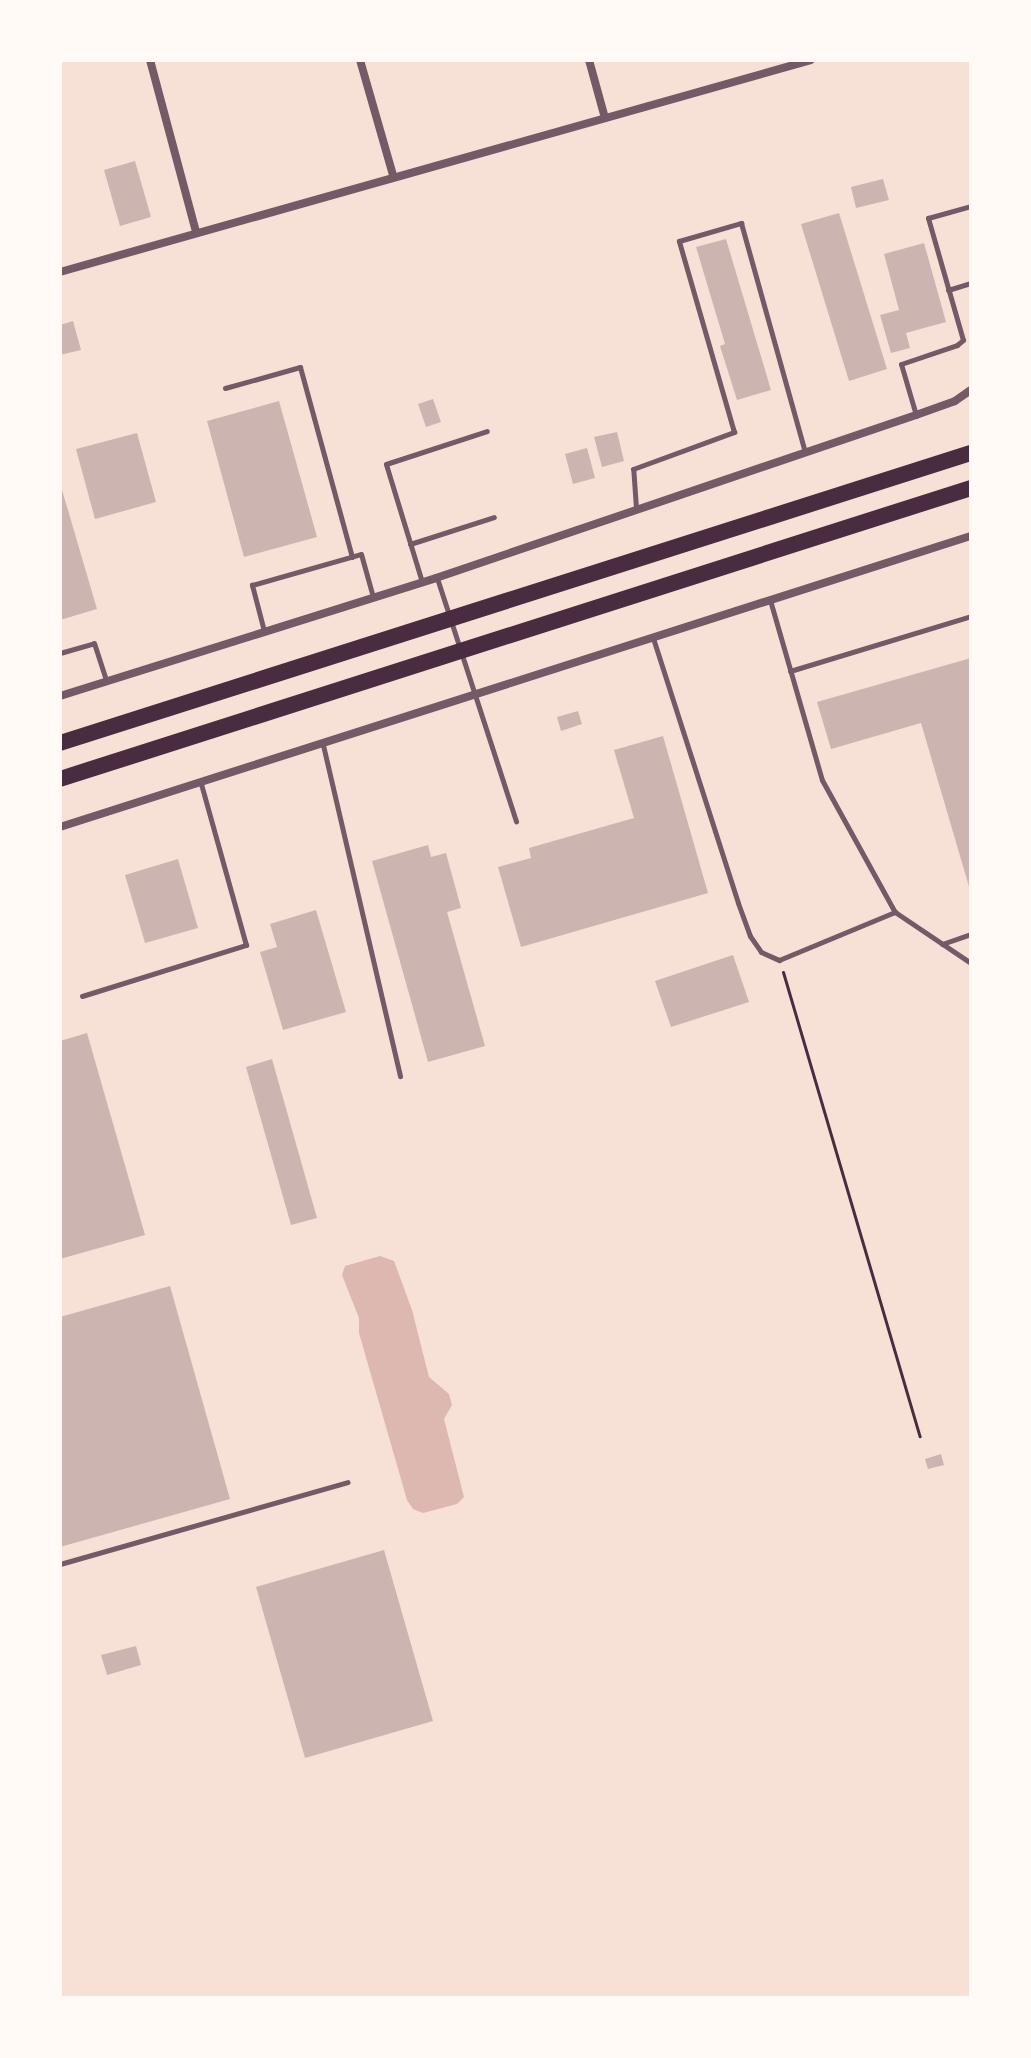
<!DOCTYPE html>
<style>
body{margin:0}
#map{position:relative;width:1031px;height:2058px;overflow:hidden;background:#f7e1d7;font-family:"Roboto Condensed",sans-serif}
div>[style]{position:absolute}
[style*='--x']{left:calc(var(--x)*1px);top:calc(var(--y)*1px);width:calc(var(--w)*1px);rotate:calc(var(--a)*1deg)}
.water>*{inset:0;background:#dcb8b0}
.building>*{inset:0;background:#ccb4b1}
.path>*{height:3px;margin:-1.5px;padding:0 1.5px;transform-origin:1.5px;border-radius:1.5px;background:#4a2c40}
.service>*{height:5px;margin:-2.5px;padding:0 2.5px;transform-origin:2.5px;border-radius:2.5px;background:#755966}
.minor>*{height:8px;margin:-4px;padding:0 4px;transform-origin:4px;border-radius:4px;background:#755966}
.primary>*{height:16px;margin:-8px;padding:0 8px;transform-origin:8px;border-radius:8px;background:#4a2c40}
span{translate:-50% -50%;white-space:nowrap;text-align:center;line-height:1.15;-webkit-text-stroke:6px #fffaf5;paint-order:stroke}
.frame{position:absolute;inset:0;border:62px solid #fffaf5;pointer-events:none}
</style>
<div id="map">
<div class="water">
<div style="clip-path:polygon(380px 1256px,394px 1261px,412px 1310px,429px 1377px,449px 1394px,452px 1405px,444px 1419px,464px 1497px,457px 1504px,423px 1513px,413px 1509px,407px 1500px,359px 1333px,359px 1318px,342px 1275px,345px 1266px)"></div>
</div>
<div class="building">
<div style="clip-path:polygon(135px 161px,151px 217px,120px 226px,104px 170px)"></div>
<div style="clip-path:polygon(883px 179px,889px 200px,856px 208px,851px 187px)"></div>
<div style="clip-path:polygon(839px 213px,887px 369px,849px 381px,801px 224px)"></div>
<div style="clip-path:polygon(726px 239px,771px 390px,737px 400px,720px 346px,725px 344px,696px 247px)"></div>
<div style="clip-path:polygon(924px 243px,946px 322px,906px 333px,910px 348px,891px 353px,880px 315px,899px 310px,884px 254px)"></div>
<div style="clip-path:polygon(73px 321px,81px 350px,60px 355px,60px 325px)"></div>
<div style="clip-path:polygon(433px 399px,441px 422px,426px 427px,418px 404px)"></div>
<div style="clip-path:polygon(279px 401px,317px 537px,244px 557px,207px 421px)"></div>
<div style="clip-path:polygon(617px 432px,624px 461px,602px 467px,594px 437px)"></div>
<div style="clip-path:polygon(137px 433px,156px 502px,95px 519px,76px 449px)"></div>
<div style="clip-path:polygon(587px 448px,595px 478px,573px 484px,565px 454px)"></div>
<div style="clip-path:polygon(60px 483px,97px 609px,60px 620px)"></div>
<div style="clip-path:polygon(971px 658px,971px 890px,970px 890px,921px 723px,831px 749px,817px 702px)"></div>
<div style="clip-path:polygon(578px 711px,582px 724px,561px 731px,557px 717px)"></div>
<div style="clip-path:polygon(663px 736px,708px 893px,521px 947px,498px 867px,531px 858px,529px 848px,634px 818px,614px 750px)"></div>
<div style="clip-path:polygon(428px 845px,431px 857px,446px 853px,461px 908px,447px 912px,485px 1046px,428px 1062px,372px 861px)"></div>
<div style="clip-path:polygon(178px 859px,198px 928px,145px 943px,125px 875px)"></div>
<div style="clip-path:polygon(316px 910px,346px 1012px,283px 1030px,260px 952px,277px 947px,270px 924px)"></div>
<div style="clip-path:polygon(733px 955px,749px 1002px,671px 1027px,655px 981px)"></div>
<div style="clip-path:polygon(87px 1033px,145px 1235px,60px 1259px,60px 1041px)"></div>
<div style="clip-path:polygon(272px 1059px,317px 1218px,291px 1225px,246px 1067px)"></div>
<div style="clip-path:polygon(170px 1286px,230px 1499px,60px 1547px,60px 1317px)"></div>
<div style="clip-path:polygon(941px 1454px,944px 1465px,928px 1469px,925px 1459px)"></div>
<div style="clip-path:polygon(384px 1550px,433px 1721px,305px 1758px,256px 1587px)"></div>
<div style="clip-path:polygon(136px 1646px,141px 1665px,107px 1675px,101px 1655px)"></div>
</div>
<div class="path">
<div style="--x:783;--y:972;--w:484;--a:73.6"></div>
</div>
<div class="service">
<div style="--x:948;--y:290;--w:24;--a:-17"></div>
<div style="--x:225;--y:388;--w:78;--a:-15.6"></div>
<div style="--x:300;--y:367;--w:197;--a:74.7"></div>
<div style="--x:916;--y:415;--w:53;--a:-106.4"></div>
<div style="--x:901;--y:364;--w:59;--a:-18.7"></div>
<div style="--x:957;--y:345;--w:8;--a:-40"></div>
<div style="--x:963;--y:340;--w:127;--a:-106"></div>
<div style="--x:928;--y:218;--w:45;--a:-15.6"></div>
<div style="--x:636;--y:508;--w:39;--a:-94"></div>
<div style="--x:633;--y:469;--w:108;--a:-20.1"></div>
<div style="--x:734;--y:432;--w:199;--a:-106.1"></div>
<div style="--x:679;--y:241;--w:65;--a:-16.2"></div>
<div style="--x:741;--y:223;--w:238;--a:74.4"></div>
<div style="--x:410;--y:544;--w:88;--a:-17.8"></div>
<div style="--x:437;--y:578;--w:256;--a:72"></div>
<div style="--x:422;--y:582;--w:123;--a:-107"></div>
<div style="--x:386;--y:464;--w:106;--a:-18.1"></div>
<div style="--x:770;--y:600;--w:187;--a:73.9"></div>
<div style="--x:822;--y:780;--w:151;--a:61.1"></div>
<div style="--x:895;--y:912;--w:92;--a:33.9"></div>
<div style="--x:264;--y:631;--w:48;--a:-104.6"></div>
<div style="--x:252;--y:585;--w:113;--a:-15.9"></div>
<div style="--x:361;--y:554;--w:45;--a:74.4"></div>
<div style="--x:653;--y:638;--w:278;--a:72.2"></div>
<div style="--x:738;--y:903;--w:35;--a:70"></div>
<div style="--x:750;--y:936;--w:19;--a:55"></div>
<div style="--x:761;--y:952;--w:20;--a:24"></div>
<div style="--x:779;--y:960;--w:126;--a:-22.5"></div>
<div style="--x:60;--y:653;--w:35;--a:-16"></div>
<div style="--x:94;--y:643;--w:40;--a:72"></div>
<div style="--x:790;--y:671;--w:189;--a:-16.9"></div>
<div style="--x:323;--y:745;--w:340;--a:76.9"></div>
<div style="--x:942;--y:944;--w:31;--a:-19"></div>
<div style="--x:82;--y:996;--w:172;--a:-17.3"></div>
<div style="--x:246;--y:945;--w:167;--a:-105.6"></div>
<div style="--x:60;--y:1564;--w:299;--a:-15.9"></div>
</div>
<div class="minor">
<div style="--x:150;--y:60;--w:178;--a:75"></div>
<div style="--x:360;--y:60;--w:120;--a:74"></div>
<div style="--x:589;--y:60;--w:60;--a:74.6"></div>
<div style="--x:60;--y:272;--w:780;--a:-15.76"></div>
<div style="--x:60;--y:696;--w:394;--a:-17.4"></div>
<div style="--x:436;--y:578;--w:507;--a:-18.76"></div>
<div style="--x:916;--y:415;--w:41;--a:-19.7"></div>
<div style="--x:955;--y:401;--w:19;--a:-35"></div>
<div style="--x:60;--y:827;--w:956;--a:-17.72"></div>
</div>
<div class="primary">
<div style="--x:60;--y:743;--w:956;--a:-17.66"></div>
<div style="--x:60;--y:779;--w:956;--a:-17.72"></div>
</div>
<div class="frame"></div>
</div>
